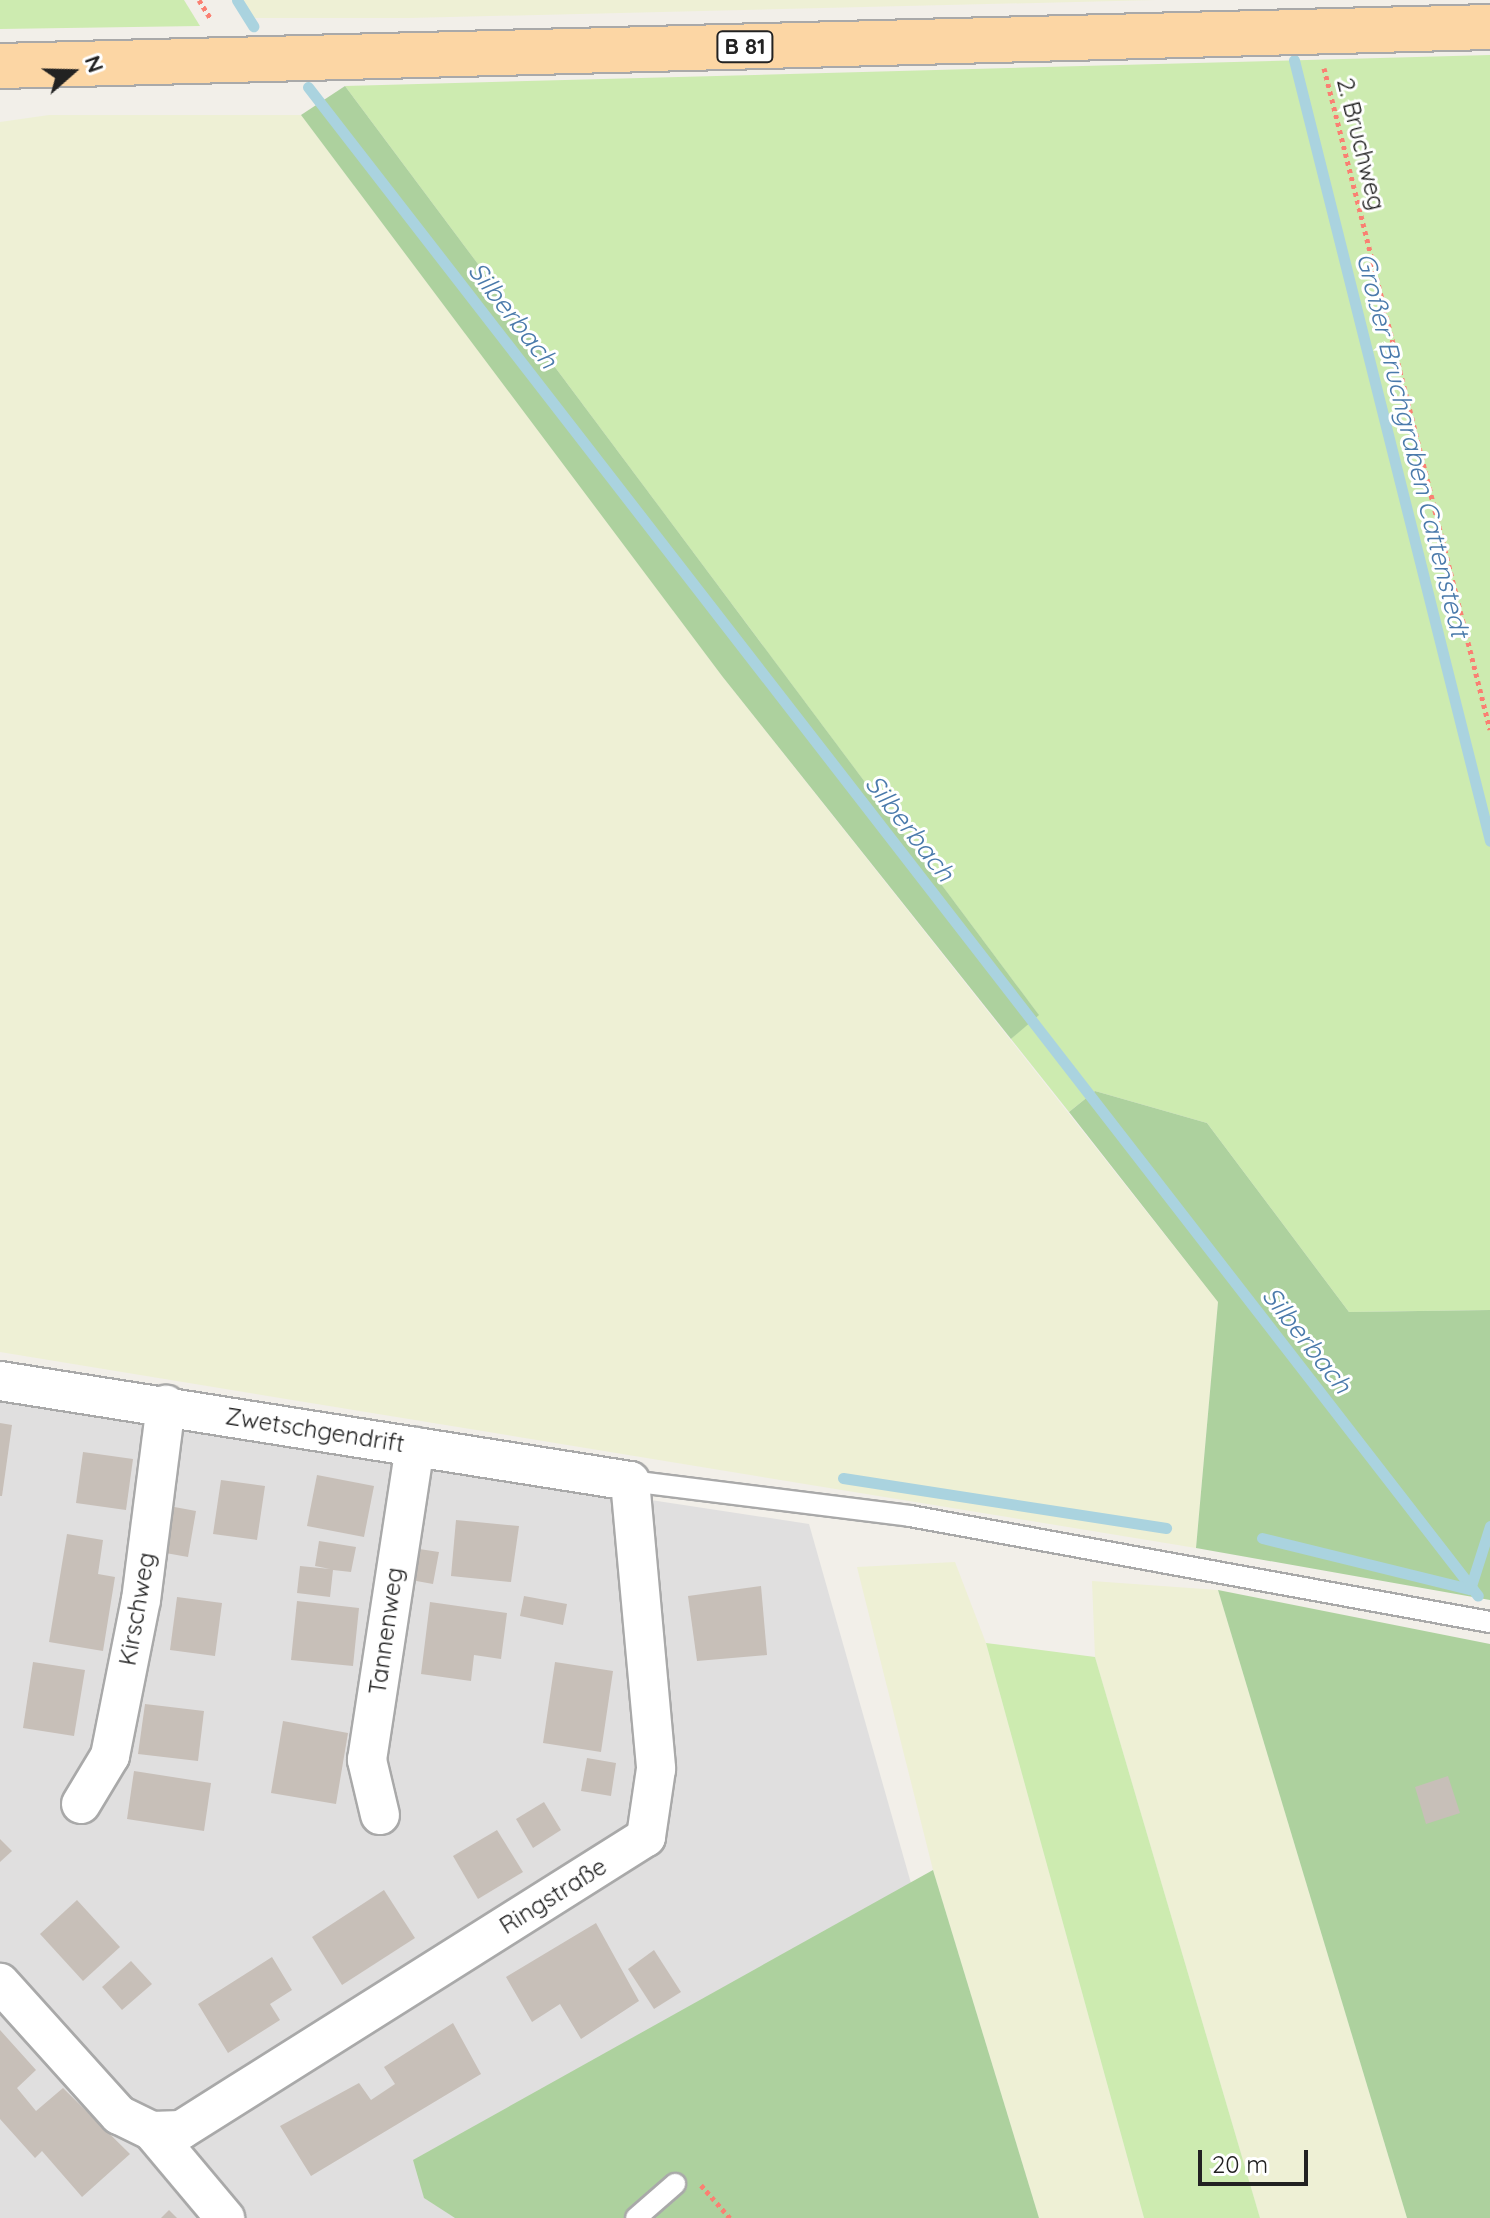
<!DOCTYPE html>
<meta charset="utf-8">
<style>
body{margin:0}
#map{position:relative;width:1490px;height:2218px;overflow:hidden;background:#f2efe9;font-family:Quicksand,sans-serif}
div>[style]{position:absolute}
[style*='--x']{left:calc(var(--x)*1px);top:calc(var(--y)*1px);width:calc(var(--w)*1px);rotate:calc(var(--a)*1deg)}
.residential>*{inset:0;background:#e0dfdf}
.farmland>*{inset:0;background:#eef0d5}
.grass>*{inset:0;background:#cdebb0}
.forest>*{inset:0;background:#add19e}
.stream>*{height:11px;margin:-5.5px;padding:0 5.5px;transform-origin:5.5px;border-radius:5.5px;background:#aad3df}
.building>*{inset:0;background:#c7bfb8}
.path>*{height:5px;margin-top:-2.5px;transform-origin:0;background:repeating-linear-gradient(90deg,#fa8072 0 4px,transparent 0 8px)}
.roads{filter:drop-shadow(2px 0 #a9a9a9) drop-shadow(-2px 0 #a9a9a9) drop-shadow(0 2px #a9a9a9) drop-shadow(0 -2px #a9a9a9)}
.lane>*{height:20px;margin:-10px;padding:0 10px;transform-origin:10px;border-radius:10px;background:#fff}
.street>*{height:38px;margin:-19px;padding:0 19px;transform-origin:19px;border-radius:19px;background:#fff}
.primary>*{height:44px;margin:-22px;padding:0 22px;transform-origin:22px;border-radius:22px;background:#fcd6a4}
span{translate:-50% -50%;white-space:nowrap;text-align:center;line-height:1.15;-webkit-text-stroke:6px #fff;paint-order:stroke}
.shield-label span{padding:2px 6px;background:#fff;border:2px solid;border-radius:6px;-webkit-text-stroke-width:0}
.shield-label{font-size:22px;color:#222;font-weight:700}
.street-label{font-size:24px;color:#222}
.water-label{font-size:26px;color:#4a7aab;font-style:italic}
.north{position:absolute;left:32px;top:32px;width:80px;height:80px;-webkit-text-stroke:6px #fff;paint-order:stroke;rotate:70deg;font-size:22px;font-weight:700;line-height:32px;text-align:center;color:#222}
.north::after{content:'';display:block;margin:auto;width:28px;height:36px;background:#222;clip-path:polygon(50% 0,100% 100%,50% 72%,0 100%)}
.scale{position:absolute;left:1198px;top:2150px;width:110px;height:36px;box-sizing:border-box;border:4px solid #222;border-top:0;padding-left:10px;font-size:24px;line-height:28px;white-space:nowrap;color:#222;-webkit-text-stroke:6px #fff;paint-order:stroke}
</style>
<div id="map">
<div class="residential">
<div style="clip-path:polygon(0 1401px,809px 1524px,1006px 2218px,0 2218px)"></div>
</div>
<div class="farmland">
<div style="clip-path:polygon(241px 0,1156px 0,410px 18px,253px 18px)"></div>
<div style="clip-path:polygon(49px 115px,301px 115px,722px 676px,1218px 1302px,1196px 1548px,0 1352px,0 122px)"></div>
<div style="clip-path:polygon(955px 1562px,986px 1643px,1144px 2218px,1039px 2218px,933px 1870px,857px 1567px)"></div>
<div style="clip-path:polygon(1092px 1581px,1218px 1590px,1407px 2218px,1260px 2218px,1095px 1657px)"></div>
</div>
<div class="grass">
<div style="clip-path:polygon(0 0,184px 0,200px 26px,0 29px)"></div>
<div style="clip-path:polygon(1490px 55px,1490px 1310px,1349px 1312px,1207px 1123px,1095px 1091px,1069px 1112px,1011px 1039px,1038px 1014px,345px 86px)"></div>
<div style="clip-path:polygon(986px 1643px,1095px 1657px,1260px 2218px,1144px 2218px)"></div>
</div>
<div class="forest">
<div style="clip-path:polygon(345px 86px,1039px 1015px,1011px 1039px,722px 676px,301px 115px)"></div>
<div style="clip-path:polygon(1095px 1091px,1207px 1123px,1349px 1312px,1490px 1310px,1490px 1600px,1196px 1548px,1218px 1302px,1069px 1112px)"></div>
<div style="clip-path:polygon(1218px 1590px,1490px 1644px,1490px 2218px,1407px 2218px)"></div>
<div style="clip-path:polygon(933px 1870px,1039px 2218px,455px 2218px,424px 2198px,413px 2160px)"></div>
</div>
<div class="stream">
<div style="--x:237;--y:0;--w:31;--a:58"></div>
<div style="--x:1294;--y:60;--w:805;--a:75.91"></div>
<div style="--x:308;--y:87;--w:1909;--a:52.21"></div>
<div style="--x:843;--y:1478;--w:327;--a:8.8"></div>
<div style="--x:1262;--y:1538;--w:214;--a:13.8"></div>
<div style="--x:1470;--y:1589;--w:66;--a:-72.4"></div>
</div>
<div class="building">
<div style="clip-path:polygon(0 1423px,12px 1425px,2px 1496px,0 1496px)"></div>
<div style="clip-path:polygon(83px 1452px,133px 1459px,126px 1510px,76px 1503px)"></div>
<div style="clip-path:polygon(317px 1475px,374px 1486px,364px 1537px,307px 1526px)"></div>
<div style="clip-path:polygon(221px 1480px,265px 1486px,257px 1540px,213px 1534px)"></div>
<div style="clip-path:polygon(169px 1506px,196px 1511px,188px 1557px,160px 1552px)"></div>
<div style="clip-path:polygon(456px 1520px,519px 1526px,511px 1582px,451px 1576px)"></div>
<div style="clip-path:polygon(67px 1534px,103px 1540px,98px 1574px,115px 1577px,103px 1651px,49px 1642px)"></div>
<div style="clip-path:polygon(319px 1541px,356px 1547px,351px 1572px,333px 1570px,330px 1597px,297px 1593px,300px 1566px,330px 1569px,315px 1566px)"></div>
<div style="clip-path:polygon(406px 1547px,439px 1552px,433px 1584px,400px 1578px)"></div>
<div style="clip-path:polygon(761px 1586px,767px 1655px,697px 1661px,688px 1596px)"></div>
<div style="clip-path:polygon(524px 1596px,567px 1604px,563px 1625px,520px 1616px)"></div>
<div style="clip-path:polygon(177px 1597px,222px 1603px,215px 1656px,170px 1650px)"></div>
<div style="clip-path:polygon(297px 1601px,359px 1608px,353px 1666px,291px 1660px)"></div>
<div style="clip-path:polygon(430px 1602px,507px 1613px,501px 1659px,474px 1655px,471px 1681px,421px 1674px)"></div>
<div style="clip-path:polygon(33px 1662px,85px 1670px,74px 1736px,23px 1728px)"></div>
<div style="clip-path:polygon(555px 1662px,613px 1671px,601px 1752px,543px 1743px)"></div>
<div style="clip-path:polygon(145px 1704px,204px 1711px,198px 1761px,138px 1754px)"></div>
<div style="clip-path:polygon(283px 1721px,348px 1733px,336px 1804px,271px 1793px)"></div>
<div style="clip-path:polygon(587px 1758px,616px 1763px,611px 1796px,581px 1791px)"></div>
<div style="clip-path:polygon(134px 1771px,211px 1783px,204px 1831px,127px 1819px)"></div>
<div style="clip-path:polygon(1448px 1776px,1460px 1813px,1426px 1824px,1415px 1787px)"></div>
<div style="clip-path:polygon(544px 1802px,561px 1830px,533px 1848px,516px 1819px)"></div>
<div style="clip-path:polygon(497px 1830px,523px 1872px,478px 1899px,453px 1856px)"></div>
<div style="clip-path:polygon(0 1839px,12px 1851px,0 1862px)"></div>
<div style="clip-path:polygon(384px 1890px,415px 1938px,342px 1985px,312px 1937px)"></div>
<div style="clip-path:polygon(77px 1900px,120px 1947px,83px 1981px,40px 1934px)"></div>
<div style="clip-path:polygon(596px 1923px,639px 2001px,581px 2039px,560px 2004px,532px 2022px,506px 1977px)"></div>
<div style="clip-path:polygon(654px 1950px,681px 1992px,654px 2009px,628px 1969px)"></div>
<div style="clip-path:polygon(272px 1957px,292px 1990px,270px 2004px,280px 2020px,228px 2053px,198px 2004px)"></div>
<div style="clip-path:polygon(131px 1961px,152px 1984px,122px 2010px,102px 1987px)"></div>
<div style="clip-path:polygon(453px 2023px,481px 2074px,311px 2176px,280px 2126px,359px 2083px,371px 2100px,395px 2084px,384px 2067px)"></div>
<div style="clip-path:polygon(0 2030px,36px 2070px,17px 2088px,36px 2111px,63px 2088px,130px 2154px,82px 2197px,42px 2151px,35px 2158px,0 2119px)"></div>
<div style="clip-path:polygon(169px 2210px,177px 2218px,161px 2218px)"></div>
</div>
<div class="path">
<div style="--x:199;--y:0;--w:22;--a:58"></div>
<div style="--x:1324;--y:68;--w:682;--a:75.92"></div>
<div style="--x:701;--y:2185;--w:44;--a:48.7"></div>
</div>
<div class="roads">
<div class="lane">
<div style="--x:630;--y:1481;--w:282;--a:7.1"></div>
<div style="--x:910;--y:1516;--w:590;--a:10.36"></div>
<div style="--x:636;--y:2218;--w:52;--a:-41.1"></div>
</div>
<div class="street">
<div style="--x:0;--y:1381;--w:638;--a:9.02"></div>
<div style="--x:630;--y:1481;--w:289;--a:84.8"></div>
<div style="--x:656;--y:1769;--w:69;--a:98.4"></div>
<div style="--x:646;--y:1837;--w:550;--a:147.78"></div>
<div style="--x:181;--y:2130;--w:29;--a:178"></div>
<div style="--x:152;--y:2131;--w:37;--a:-154"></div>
<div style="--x:119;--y:2115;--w:178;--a:-132"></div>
<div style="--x:81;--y:1804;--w:56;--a:-58.9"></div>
<div style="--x:110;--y:1756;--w:159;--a:-78.8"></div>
<div style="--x:141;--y:1600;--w:197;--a:-82.7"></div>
<div style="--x:380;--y:1815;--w:57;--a:-103.3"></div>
<div style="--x:367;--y:1760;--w:317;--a:-81.3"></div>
<div style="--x:152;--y:2131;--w:114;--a:50"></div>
</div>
<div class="primary">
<div style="--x:0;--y:66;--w:1491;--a:-1.5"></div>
</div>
</div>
<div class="shield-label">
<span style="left:745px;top:47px">B 81</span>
</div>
<div class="street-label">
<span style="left:1361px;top:144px;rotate:76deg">2. Bruchweg</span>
<span style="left:315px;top:1430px;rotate:9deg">Zwetschgendrift</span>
<span style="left:137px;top:1609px;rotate:-80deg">Kirschweg</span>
<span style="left:386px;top:1631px;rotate:-82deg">Tannenweg</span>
<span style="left:553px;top:1896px;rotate:-32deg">Ringstraße</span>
</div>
<div class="water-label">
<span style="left:513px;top:315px;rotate:52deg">Silberbach</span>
<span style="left:1413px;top:445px;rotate:76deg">Großer Bruchgraben Cattenstedt</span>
<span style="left:910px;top:828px;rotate:52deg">Silberbach</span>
<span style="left:1307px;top:1340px;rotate:52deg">Silberbach</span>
</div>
<div class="north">N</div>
<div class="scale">20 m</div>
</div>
